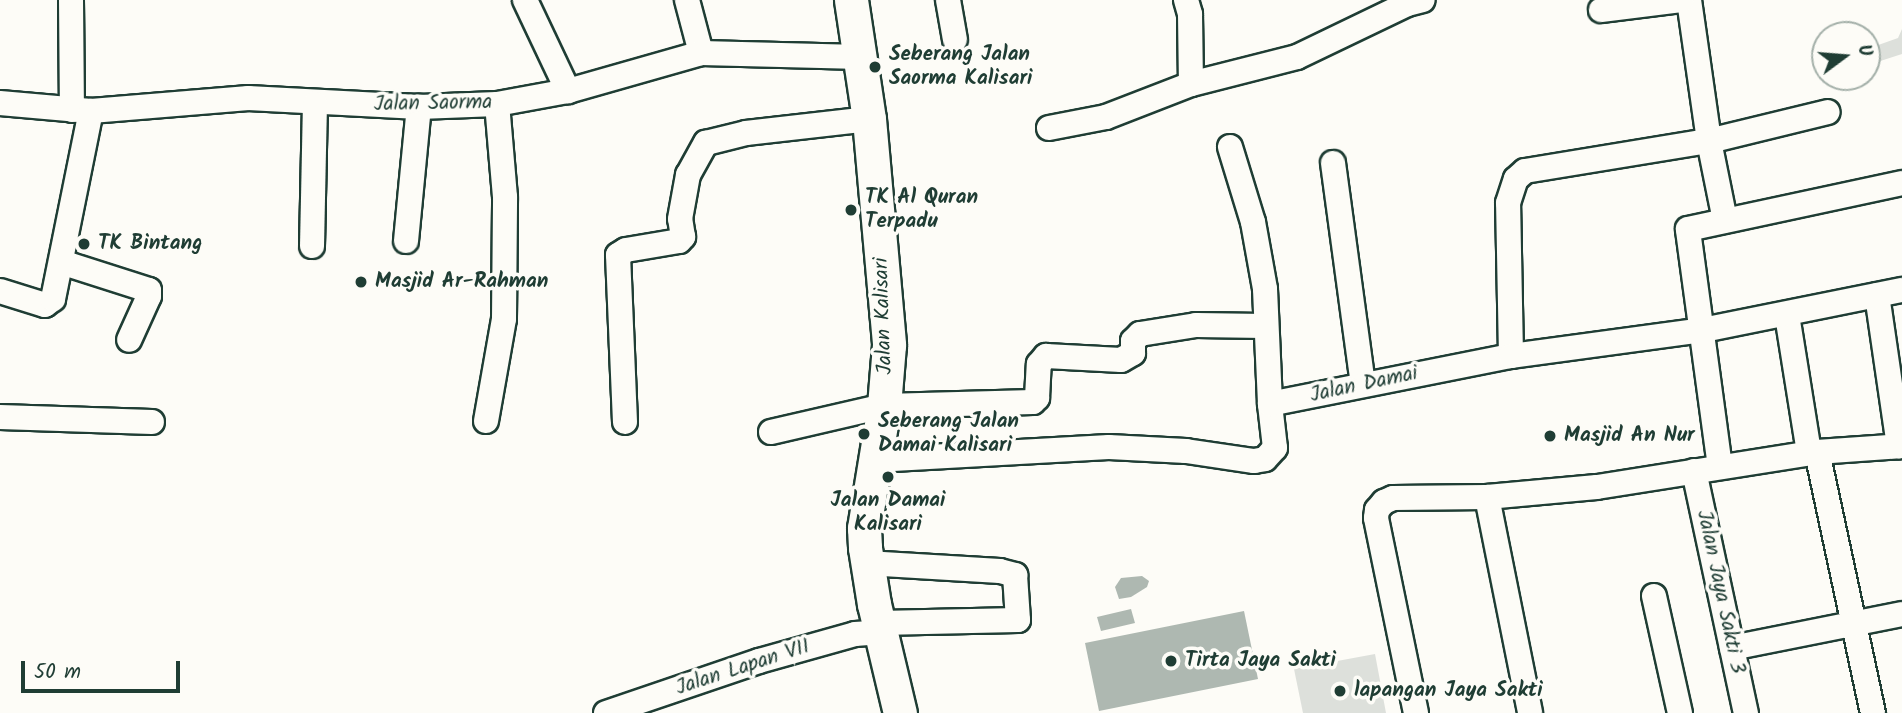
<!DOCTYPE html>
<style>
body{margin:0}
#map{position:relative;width:1902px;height:713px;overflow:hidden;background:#fdfcf7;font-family:Kalam,sans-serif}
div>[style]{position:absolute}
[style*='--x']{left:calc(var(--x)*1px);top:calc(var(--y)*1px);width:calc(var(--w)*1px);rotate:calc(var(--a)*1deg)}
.green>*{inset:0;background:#dde0db}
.water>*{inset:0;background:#aeb8b1}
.roads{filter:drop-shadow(2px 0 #1f3d34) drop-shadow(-2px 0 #1f3d34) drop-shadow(0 2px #1f3d34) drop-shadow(0 -2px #1f3d34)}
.street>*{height:24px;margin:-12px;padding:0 12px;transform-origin:12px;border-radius:12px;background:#fdfcf7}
.secondary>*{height:33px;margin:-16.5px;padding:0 16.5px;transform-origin:16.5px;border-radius:16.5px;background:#fdfcf7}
.dots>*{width:19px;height:19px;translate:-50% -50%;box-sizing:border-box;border:4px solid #fdfcf7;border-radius:50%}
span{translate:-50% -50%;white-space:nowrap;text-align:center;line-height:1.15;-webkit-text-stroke:7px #fdfcf7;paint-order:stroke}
.poi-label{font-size:21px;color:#1f3d34;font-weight:700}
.left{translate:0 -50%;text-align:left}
.street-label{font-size:21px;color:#1f3d34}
.north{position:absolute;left:1811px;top:21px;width:70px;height:70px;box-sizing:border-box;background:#fdfcf7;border:2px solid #a4b0a9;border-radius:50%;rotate:74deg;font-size:19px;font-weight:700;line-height:28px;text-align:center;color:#1f3d34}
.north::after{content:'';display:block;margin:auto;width:24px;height:32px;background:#1f3d34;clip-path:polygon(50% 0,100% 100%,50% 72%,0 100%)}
.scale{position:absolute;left:21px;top:661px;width:159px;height:32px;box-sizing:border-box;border:4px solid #1f3d34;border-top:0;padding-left:9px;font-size:21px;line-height:24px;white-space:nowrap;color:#1f3d34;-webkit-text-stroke:5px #fdfcf7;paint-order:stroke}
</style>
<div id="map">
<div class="green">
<div style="clip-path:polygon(1902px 29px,1902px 54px,1868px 65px,1867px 49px,1898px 38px)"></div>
<div style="clip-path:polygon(1375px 654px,1386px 713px,1303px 713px,1294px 669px)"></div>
</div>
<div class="water">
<div style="clip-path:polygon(1142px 576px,1149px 581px,1147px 587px,1131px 597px,1119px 599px,1115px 587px,1121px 578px)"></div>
<div style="clip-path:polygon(1131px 609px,1135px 623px,1101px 631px,1097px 617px)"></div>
<div style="clip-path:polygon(1244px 611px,1258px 679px,1099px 711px,1085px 643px)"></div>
</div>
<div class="roads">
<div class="street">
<div style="--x:71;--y:0;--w:110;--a:89.5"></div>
<div style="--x:525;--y:0;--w:101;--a:64.7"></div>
<div style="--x:687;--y:0;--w:55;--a:75.2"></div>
<div style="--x:948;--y:0;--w:40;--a:80"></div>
<div style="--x:1186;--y:0;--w:15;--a:74"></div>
<div style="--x:1190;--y:14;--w:70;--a:89.2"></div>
<div style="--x:1689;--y:0;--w:142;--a:81.9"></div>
<div style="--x:1709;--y:141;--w:81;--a:78.6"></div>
<div style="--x:1601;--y:10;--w:81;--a:-7.1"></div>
<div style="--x:0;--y:103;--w:91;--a:5"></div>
<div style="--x:91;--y:111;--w:158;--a:-4.7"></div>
<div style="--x:248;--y:98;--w:171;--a:3"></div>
<div style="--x:419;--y:107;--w:78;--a:-2.2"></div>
<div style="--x:497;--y:104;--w:72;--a:-10.4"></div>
<div style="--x:568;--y:91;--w:138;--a:-15.9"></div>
<div style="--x:701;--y:53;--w:160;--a:1.4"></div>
<div style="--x:1049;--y:128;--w:58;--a:-10.9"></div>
<div style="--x:1106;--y:117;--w:91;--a:-21.2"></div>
<div style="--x:1191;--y:84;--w:109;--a:-14.3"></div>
<div style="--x:1297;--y:57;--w:122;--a:-25.7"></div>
<div style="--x:1407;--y:4;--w:16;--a:-14"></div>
<div style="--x:1230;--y:147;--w:78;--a:73"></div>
<div style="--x:1253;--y:222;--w:68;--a:79.8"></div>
<div style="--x:1265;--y:289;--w:115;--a:87.5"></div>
<div style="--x:1333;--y:163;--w:223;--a:82.3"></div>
<div style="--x:406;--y:241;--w:135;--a:-84.5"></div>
<div style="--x:312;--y:246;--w:142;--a:-88.8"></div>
<div style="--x:61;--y:262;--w:92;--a:17.7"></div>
<div style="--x:149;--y:290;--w:6;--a:90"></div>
<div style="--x:149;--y:296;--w:48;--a:114.4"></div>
<div style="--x:0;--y:291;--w:47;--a:17.3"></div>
<div style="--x:45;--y:305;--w:10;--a:-37"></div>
<div style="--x:53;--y:299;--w:192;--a:-78.6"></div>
<div style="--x:1877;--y:295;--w:153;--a:81.7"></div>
<div style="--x:1787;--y:315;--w:140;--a:80.9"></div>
<div style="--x:1511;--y:356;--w:153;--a:-91.1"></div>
<div style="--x:1508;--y:203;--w:25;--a:-72"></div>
<div style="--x:1516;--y:179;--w:12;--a:-42"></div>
<div style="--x:1525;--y:171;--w:186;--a:-9.3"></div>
<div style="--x:1709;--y:141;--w:122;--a:-13.7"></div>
<div style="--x:0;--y:417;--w:152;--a:1.9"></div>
<div style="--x:486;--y:421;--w:104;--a:-80"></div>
<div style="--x:504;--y:319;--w:122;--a:-89.5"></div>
<div style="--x:505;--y:197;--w:93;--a:-94.9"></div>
<div style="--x:625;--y:422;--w:167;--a:-92.4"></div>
<div style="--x:618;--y:255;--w:9;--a:-32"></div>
<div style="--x:626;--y:250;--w:54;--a:-9.6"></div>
<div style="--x:679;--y:241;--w:6;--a:-45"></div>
<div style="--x:683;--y:237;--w:18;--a:-99"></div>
<div style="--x:680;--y:219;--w:45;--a:-79.7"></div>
<div style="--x:688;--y:175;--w:37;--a:-61"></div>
<div style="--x:706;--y:143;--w:41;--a:-14"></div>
<div style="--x:746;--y:133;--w:124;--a:-6.5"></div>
<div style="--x:771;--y:432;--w:116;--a:-13"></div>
<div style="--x:884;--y:406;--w:149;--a:-1.5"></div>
<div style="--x:1033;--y:402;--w:6;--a:-45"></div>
<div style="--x:1037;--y:398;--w:34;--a:-87"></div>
<div style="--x:1039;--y:364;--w:11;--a:-49"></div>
<div style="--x:1046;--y:356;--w:75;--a:3.1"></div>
<div style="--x:1121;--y:360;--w:14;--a:-30"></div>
<div style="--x:1133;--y:353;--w:12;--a:-90"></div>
<div style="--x:1133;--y:341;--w:10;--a:-45"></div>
<div style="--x:1140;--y:334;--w:57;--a:-9.1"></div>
<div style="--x:1196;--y:325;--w:69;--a:0.8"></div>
<div style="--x:1817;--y:452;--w:267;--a:77.9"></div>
<div style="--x:875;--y:460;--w:234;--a:-3.2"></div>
<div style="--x:1109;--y:447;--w:77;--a:3"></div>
<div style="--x:1186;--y:451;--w:69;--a:8.4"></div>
<div style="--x:1254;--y:461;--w:11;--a:-10"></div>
<div style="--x:1265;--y:459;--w:15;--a:-48"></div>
<div style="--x:1275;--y:448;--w:44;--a:-96.5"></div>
<div style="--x:1270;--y:404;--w:246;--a:-11.3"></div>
<div style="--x:1511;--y:356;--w:194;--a:-7.7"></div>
<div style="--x:1703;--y:330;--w:203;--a:-11.4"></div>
<div style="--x:1720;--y:467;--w:240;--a:-97.7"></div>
<div style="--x:1688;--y:229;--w:219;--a:-12.1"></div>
<div style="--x:1694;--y:471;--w:248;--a:77.9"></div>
<div style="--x:1487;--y:497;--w:220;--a:78.7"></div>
<div style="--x:866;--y:563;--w:134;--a:3.4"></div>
<div style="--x:1000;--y:571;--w:16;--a:15"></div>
<div style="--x:1015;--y:575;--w:45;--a:86.2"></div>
<div style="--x:1018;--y:620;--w:139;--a:178.8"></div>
<div style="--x:1654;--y:596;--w:120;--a:77.5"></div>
<div style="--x:1732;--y:648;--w:173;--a:-11.3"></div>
<div style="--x:606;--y:713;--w:162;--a:-18.8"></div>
<div style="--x:759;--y:661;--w:100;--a:-15.7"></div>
<div style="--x:855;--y:634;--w:27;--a:-4"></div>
<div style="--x:1416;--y:713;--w:199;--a:-101.6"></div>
<div style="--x:1376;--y:518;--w:8;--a:-83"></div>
<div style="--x:1377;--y:510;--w:11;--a:-49"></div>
<div style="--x:1384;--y:502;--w:10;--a:-24"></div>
<div style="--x:1393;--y:498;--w:94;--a:-0.6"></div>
<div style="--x:1487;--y:497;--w:110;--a:-5.2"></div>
<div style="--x:1597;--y:487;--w:223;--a:-9"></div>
<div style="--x:1817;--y:452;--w:85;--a:-4"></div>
</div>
<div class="secondary">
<div style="--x:851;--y:0;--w:120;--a:81.4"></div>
<div style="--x:869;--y:119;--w:227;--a:84.9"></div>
<div style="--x:889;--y:345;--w:61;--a:94.7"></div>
<div style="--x:884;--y:406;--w:124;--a:99.3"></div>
<div style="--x:864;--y:528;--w:20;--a:87"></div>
<div style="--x:865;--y:548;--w:57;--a:80.9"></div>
<div style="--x:874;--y:604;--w:112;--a:76.6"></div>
</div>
</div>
<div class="dots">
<div style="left:875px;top:67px;background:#1f3d34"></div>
<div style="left:851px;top:210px;background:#1f3d34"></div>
<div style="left:84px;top:244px;background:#1f3d34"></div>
<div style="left:361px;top:282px;background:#1f3d34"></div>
<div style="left:864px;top:434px;background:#1f3d34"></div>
<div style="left:1550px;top:436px;background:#1f3d34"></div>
<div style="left:888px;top:477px;background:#1f3d34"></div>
<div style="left:1171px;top:661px;background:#1f3d34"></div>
<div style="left:1340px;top:691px;background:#1f3d34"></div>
</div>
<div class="poi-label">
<span class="left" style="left:889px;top:67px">Seberang Jalan<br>Saorma Kalisari</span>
<span class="left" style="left:865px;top:210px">TK Al Quran<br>Terpadu</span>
<span class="left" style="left:98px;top:244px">TK Bintang</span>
<span class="left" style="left:375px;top:282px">Masjid Ar-Rahman</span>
<span class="left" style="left:878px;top:434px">Seberang Jalan<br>Damai Kalisari</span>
<span class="left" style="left:1564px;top:436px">Masjid An Nur</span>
<span style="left:888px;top:513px">Jalan Damai<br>Kalisari</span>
<span class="left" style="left:1185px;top:661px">Tirta Jaya Sakti</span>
<span class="left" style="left:1354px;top:691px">lapangan Jaya Sakti</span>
</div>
<div class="street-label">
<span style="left:433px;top:104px;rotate:-1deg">Jalan Saorma</span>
<span style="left:884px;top:316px;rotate:-92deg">Jalan Kalisari</span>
<span style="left:1364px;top:385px;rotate:-12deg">Jalan Damai</span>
<span style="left:1720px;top:592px;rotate:78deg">Jalan Jaya Sakti 3</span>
<span style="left:743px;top:668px;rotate:-18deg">Jalan Lapan VII</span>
</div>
<div class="north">U</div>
<div class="scale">50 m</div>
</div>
